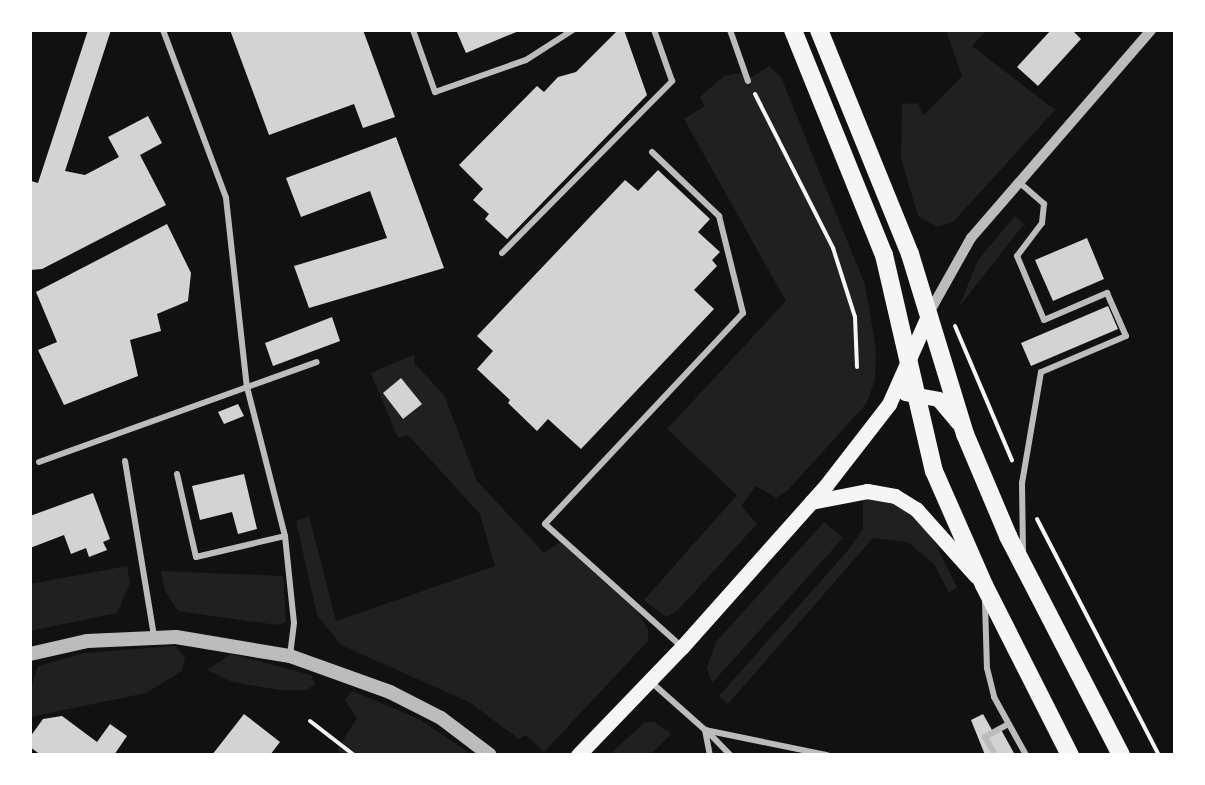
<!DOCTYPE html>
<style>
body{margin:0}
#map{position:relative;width:1205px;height:785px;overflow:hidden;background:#111;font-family:"Work Sans",sans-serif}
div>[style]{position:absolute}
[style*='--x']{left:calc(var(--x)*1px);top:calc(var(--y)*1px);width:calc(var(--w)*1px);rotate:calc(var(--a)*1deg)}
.green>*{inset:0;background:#202020}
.building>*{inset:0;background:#d3d3d3}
.path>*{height:4px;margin:-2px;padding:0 2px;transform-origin:2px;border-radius:2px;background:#f5f5f5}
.service>*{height:6px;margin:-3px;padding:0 3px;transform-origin:3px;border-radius:3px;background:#bcbcbc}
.minor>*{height:10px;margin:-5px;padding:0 5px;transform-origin:5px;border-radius:5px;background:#bcbcbc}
.tertiary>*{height:14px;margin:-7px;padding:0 7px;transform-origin:7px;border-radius:7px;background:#bcbcbc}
.secondary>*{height:15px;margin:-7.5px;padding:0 7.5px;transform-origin:7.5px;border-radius:7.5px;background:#f5f5f5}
.primary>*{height:18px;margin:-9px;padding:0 9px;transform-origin:9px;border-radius:9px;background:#f5f5f5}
span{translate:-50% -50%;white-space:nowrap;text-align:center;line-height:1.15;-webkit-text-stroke:8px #fff;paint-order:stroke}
.frame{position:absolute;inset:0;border:32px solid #fff;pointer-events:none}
</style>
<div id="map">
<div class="green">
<div style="clip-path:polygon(946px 30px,987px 30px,972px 46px,1055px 110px,953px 222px,937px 227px,918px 216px,901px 158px,902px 104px,917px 103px,924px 115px,962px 76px)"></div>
<div style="clip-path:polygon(769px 66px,781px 77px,865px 285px,876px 349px,875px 380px,866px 404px,787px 491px,776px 498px,756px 486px,741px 506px,757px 524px,677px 611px,666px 617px,644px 600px,737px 495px,667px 429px,786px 301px,684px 119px,705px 106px,700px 97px,724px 76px,740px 73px,752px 77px)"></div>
<div style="clip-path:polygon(1015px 216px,1024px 224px,959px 307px,978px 260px)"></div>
<div style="clip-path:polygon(415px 354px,414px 363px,444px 395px,477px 481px,544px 553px,560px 542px,638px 612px,648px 629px,648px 641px,544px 752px,526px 735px,519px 739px,469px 702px,341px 645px,317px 615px,296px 521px,309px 516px,336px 621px,495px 566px,480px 514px,408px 435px,398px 438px,371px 373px)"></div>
<div style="clip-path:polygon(863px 497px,893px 500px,927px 527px,957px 587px,949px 593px,934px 564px,908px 542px,873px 538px,728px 704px,719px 696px,851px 547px,863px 528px)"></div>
<div style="clip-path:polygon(824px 522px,843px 538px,712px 683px,707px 668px,716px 642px)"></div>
<div style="clip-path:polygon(127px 566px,130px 583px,117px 613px,30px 631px,30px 584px)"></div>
<div style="clip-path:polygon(161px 571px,283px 576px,286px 622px,276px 625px,178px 611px,165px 591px)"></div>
<div style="clip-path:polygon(175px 646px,185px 657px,182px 671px,146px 693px,30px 717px,30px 692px,38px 666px,84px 653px)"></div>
<div style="clip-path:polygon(231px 654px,311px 675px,315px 684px,307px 690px,280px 690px,232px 682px,207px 670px)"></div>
<div style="clip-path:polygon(352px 691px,419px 719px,472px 755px,344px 755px,337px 750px,357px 718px,345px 700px)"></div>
<div style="clip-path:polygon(645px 722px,655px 722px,671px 734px,650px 755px,609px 755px)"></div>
</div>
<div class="building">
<div style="clip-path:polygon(88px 30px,111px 30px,65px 171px,85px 175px,119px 157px,108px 137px,148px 116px,162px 143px,140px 155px,166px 205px,42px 269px,30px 270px,31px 181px,38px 183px)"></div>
<div style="clip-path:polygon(230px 30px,363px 30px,395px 117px,363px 128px,354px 104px,269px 135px)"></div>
<div style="clip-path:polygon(456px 30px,521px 30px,466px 53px)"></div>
<div style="clip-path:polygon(618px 30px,624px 30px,647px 95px,507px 239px,485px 219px,489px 214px,473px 200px,483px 189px,459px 165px,537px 86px,544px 92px,558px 77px,576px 72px)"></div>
<div style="clip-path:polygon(1051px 30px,1072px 30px,1081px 39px,1038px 86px,1017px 67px)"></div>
<div style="clip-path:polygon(396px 137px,444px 268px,309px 308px,294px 266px,387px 238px,370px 191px,301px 217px,286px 178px)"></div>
<div style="clip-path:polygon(658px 170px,710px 219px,698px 232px,720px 252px,712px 260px,717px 266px,694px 290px,714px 309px,581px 449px,548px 419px,537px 431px,508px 403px,510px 400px,477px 369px,493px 351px,477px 336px,625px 180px,638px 191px)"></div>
<div style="clip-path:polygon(167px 224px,191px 273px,188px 301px,157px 314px,161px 331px,130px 340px,138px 376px,64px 405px,38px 350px,57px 342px,36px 292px)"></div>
<div style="clip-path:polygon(1087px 238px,1104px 279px,1053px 301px,1035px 260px)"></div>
<div style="clip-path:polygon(1108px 306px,1118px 329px,1031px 366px,1021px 343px)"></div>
<div style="clip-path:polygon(332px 317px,340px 341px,273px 366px,265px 343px)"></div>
<div style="clip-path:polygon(401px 378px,422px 404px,403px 419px,383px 393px)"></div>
<div style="clip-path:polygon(238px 404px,244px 416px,224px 424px,218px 412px)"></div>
<div style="clip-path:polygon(244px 474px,257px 529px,238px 534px,232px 512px,200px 520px,192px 486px)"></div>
<div style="clip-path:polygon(93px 493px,110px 539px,103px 542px,107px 550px,89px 557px,86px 548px,71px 554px,64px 535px,30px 548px,30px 516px)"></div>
<div style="clip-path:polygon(244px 714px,280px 742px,270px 755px,212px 755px)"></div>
<div style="clip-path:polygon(983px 714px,992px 730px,999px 726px,1015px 755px,985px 755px,971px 720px)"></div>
<div style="clip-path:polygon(62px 716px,97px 742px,110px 724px,127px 736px,114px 755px,41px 755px,30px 747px,30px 737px,43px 719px)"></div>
</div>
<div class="path">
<div style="--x:755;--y:94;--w:173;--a:63.1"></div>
<div style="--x:833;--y:248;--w:72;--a:72.3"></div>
<div style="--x:855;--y:317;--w:50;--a:87.7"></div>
<div style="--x:955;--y:326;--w:146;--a:67"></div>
<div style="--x:1037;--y:519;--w:266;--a:62.7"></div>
<div style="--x:310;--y:721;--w:56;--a:37.7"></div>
</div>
<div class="service">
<div style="--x:163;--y:30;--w:179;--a:69.4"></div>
<div style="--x:226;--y:198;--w:190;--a:83.7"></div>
<div style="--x:247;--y:387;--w:154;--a:75.7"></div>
<div style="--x:285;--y:536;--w:87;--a:84.1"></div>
<div style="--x:294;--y:623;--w:32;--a:97"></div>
<div style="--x:413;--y:30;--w:66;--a:70.5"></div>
<div style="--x:435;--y:92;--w:96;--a:-19.4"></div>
<div style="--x:526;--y:60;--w:56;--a:-32.6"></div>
<div style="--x:730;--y:30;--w:54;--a:70.6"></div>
<div style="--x:652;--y:152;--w:93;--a:43.7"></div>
<div style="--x:719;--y:216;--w:100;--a:76.1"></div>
<div style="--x:743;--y:313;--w:289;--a:133.2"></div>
<div style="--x:545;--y:524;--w:183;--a:41.9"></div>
<div style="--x:1020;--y:183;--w:32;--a:41"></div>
<div style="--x:1044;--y:204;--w:19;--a:96"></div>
<div style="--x:1042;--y:223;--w:41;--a:127.1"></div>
<div style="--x:1017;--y:256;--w:69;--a:67.1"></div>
<div style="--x:1044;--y:320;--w:69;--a:-23.2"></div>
<div style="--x:1107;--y:293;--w:47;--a:66.2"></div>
<div style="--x:1126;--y:336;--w:92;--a:157"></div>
<div style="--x:1041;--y:372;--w:113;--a:99.7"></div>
<div style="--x:1022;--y:483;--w:69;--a:89.2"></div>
<div style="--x:502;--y:253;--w:242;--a:-45.3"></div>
<div style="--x:672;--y:81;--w:54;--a:-109.4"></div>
<div style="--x:125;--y:461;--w:178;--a:80.6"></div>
<div style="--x:39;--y:462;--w:295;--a:-19.8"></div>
<div style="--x:177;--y:474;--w:85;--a:77.1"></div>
<div style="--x:196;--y:557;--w:91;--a:-13.3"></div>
<div style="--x:985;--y:602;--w:66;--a:88.3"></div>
<div style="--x:987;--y:668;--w:30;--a:76"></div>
<div style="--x:994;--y:697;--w:66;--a:61.1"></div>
<div style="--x:651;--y:682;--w:72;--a:41.6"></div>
<div style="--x:705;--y:730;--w:25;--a:79"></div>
<div style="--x:705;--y:730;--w:125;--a:11.6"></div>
<div style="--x:706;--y:730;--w:35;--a:46"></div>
<div style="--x:995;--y:755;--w:21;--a:-119"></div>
<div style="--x:985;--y:737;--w:26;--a:-29"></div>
</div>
<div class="minor">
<div style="--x:930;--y:311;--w:84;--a:-60.7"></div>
<div style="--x:971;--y:238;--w:275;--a:-49.1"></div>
</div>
<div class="tertiary">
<div style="--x:30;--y:654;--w:58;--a:-12.8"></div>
<div style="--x:87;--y:641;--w:89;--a:-2.6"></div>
<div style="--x:176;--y:637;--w:116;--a:9.5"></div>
<div style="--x:290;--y:656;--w:106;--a:19.8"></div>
<div style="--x:390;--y:692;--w:57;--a:27"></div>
<div style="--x:441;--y:718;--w:61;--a:37.1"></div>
</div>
<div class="secondary">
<div style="--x:905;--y:393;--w:34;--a:10"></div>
<div style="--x:938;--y:399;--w:31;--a:50"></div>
<div style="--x:811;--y:502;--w:57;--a:-11.1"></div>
<div style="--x:867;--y:491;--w:28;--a:10"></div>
<div style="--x:895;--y:496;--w:25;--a:32"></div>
<div style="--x:916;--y:509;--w:90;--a:48.2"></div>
<div style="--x:578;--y:755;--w:150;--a:-46.1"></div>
<div style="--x:682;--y:647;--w:218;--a:-48.3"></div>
<div style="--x:827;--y:484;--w:101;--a:-52.2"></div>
<div style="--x:889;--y:404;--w:96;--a:-66.1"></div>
</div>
<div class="primary">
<div style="--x:793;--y:30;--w:243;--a:68"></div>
<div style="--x:884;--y:255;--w:222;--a:77"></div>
<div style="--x:934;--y:471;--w:124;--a:66.3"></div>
<div style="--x:984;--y:585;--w:191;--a:63.2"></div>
<div style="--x:819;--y:30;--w:242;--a:67.9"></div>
<div style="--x:910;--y:254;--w:188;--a:73"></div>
<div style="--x:965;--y:434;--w:111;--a:67.1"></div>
<div style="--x:1008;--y:536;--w:246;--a:62.7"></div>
</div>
<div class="frame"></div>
</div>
